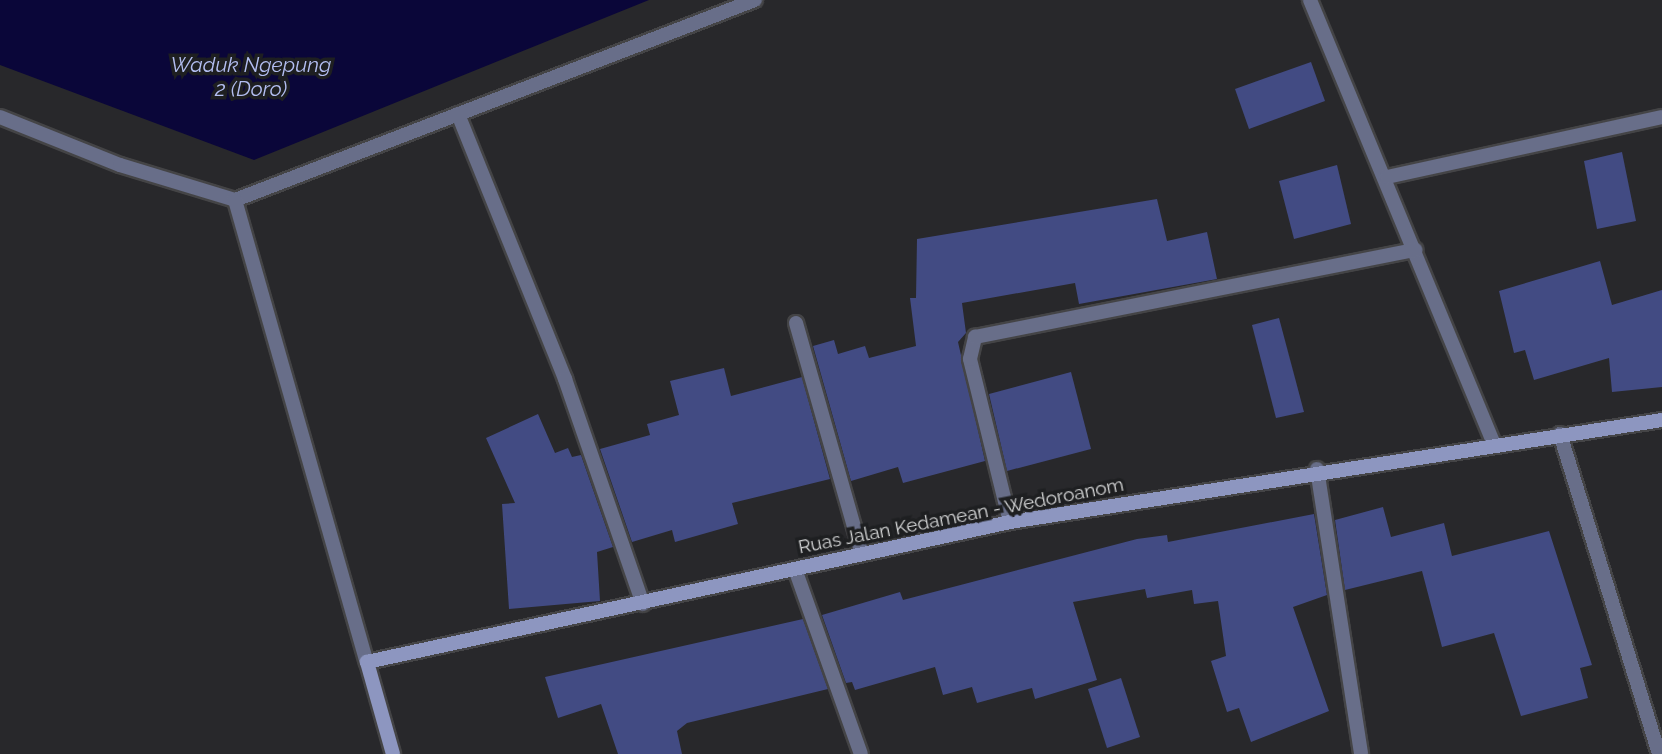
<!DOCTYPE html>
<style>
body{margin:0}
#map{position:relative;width:1662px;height:754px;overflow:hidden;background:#28282b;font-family:Raleway,sans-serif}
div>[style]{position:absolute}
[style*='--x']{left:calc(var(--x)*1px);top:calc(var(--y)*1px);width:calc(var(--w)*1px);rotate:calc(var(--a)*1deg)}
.water>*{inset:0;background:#0a0639}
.building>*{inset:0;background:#424b83}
.roads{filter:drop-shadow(2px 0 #444446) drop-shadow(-2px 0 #444446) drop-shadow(0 2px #444446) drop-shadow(0 -2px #444446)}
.minor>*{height:14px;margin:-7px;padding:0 7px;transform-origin:7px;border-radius:7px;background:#686e89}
.secondary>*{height:14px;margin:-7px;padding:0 7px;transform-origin:7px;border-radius:7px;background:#8d96c0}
span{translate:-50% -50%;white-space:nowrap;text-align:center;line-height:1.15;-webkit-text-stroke:7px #1e1f21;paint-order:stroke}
.street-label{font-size:19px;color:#d4d5d6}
.water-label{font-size:21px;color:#b3bef1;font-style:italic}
</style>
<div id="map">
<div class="water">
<div style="clip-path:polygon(0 0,649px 0,254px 160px,0 65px)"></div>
</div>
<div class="building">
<div style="clip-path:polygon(1311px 62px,1325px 101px,1249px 129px,1235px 89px)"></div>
<div style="clip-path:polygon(1622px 152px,1636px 221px,1597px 229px,1584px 161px)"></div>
<div style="clip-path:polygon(1337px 165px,1351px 224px,1294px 239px,1279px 181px)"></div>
<div style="clip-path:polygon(1157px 199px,1167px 241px,1207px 232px,1217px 279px,1079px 304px,1075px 283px,962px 303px,966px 333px,958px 342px,985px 461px,903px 483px,898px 467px,851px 481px,813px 346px,834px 340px,838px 354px,865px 346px,869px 358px,916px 346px,910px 298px,916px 298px,917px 239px)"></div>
<div style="clip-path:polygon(1600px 261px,1612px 305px,1662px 290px,1662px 387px,1612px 392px,1609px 358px,1534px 380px,1525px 350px,1514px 353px,1499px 291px)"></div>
<div style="clip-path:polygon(1279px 318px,1304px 412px,1276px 418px,1252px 325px)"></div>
<div style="clip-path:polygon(724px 368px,731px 396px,802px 377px,830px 479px,732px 503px,738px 524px,675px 542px,672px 530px,632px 542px,600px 449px,650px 435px,647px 424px,679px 415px,670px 381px)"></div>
<div style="clip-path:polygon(1071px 372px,1091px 449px,1007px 471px,989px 394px)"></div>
<div style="clip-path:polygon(538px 414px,555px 453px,568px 448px,572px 457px,581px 455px,613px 547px,597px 552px,600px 601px,509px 609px,502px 504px,515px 503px,486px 438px)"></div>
<div style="clip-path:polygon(1383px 507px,1391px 537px,1444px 523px,1452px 556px,1549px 531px,1592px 665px,1580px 668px,1588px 698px,1521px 716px,1494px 633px,1442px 647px,1422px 571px,1345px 590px,1335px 520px)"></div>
<div style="clip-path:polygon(1314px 514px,1327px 595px,1293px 607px,1329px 711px,1251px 742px,1239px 708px,1227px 712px,1211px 661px,1226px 656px,1218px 601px,1194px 604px,1192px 590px,1147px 598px,1145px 589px,1073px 602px,1097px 680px,1035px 699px,1032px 688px,977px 703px,972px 687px,943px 695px,935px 667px,855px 690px,852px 682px,846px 683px,822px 615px,900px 592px,903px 600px,1137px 539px,1167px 535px,1168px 542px)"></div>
<div style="clip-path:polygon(803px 619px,828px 689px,687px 723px,677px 731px,682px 754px,618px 754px,601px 704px,558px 718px,545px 677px)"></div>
<div style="clip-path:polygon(1121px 678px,1140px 737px,1107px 748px,1088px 689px)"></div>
</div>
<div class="roads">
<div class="minor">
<div style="--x:1310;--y:0;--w:478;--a:67.5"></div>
<div style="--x:458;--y:114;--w:286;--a:68"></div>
<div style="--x:565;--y:379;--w:238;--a:70.9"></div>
<div style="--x:0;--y:117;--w:129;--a:21.8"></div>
<div style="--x:120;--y:165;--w:120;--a:16.9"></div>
<div style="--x:235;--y:200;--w:557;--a:-21.04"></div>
<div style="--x:1387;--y:177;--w:281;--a:-12.3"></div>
<div style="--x:235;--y:200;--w:480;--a:74.1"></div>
<div style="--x:796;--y:323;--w:240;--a:74.1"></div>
<div style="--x:1560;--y:434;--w:335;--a:72.8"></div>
<div style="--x:1317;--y:469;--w:288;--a:81.2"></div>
<div style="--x:1010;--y:522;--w:168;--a:-103.8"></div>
<div style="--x:970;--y:359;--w:23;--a:-77"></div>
<div style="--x:975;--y:337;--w:449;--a:-11.2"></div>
<div style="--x:795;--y:569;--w:196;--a:70.4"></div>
</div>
<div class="secondary">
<div style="--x:393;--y:754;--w:96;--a:-105.8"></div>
<div style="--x:367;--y:662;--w:658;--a:-12.28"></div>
<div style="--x:1010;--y:522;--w:660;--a:-8.89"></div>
</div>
</div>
<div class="street-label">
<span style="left:961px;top:516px;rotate:-11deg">Ruas Jalan Kedamean - Wedoroanom</span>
</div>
<div class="water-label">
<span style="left:251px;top:77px">Waduk Ngepung<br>2 (Doro)</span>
</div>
</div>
